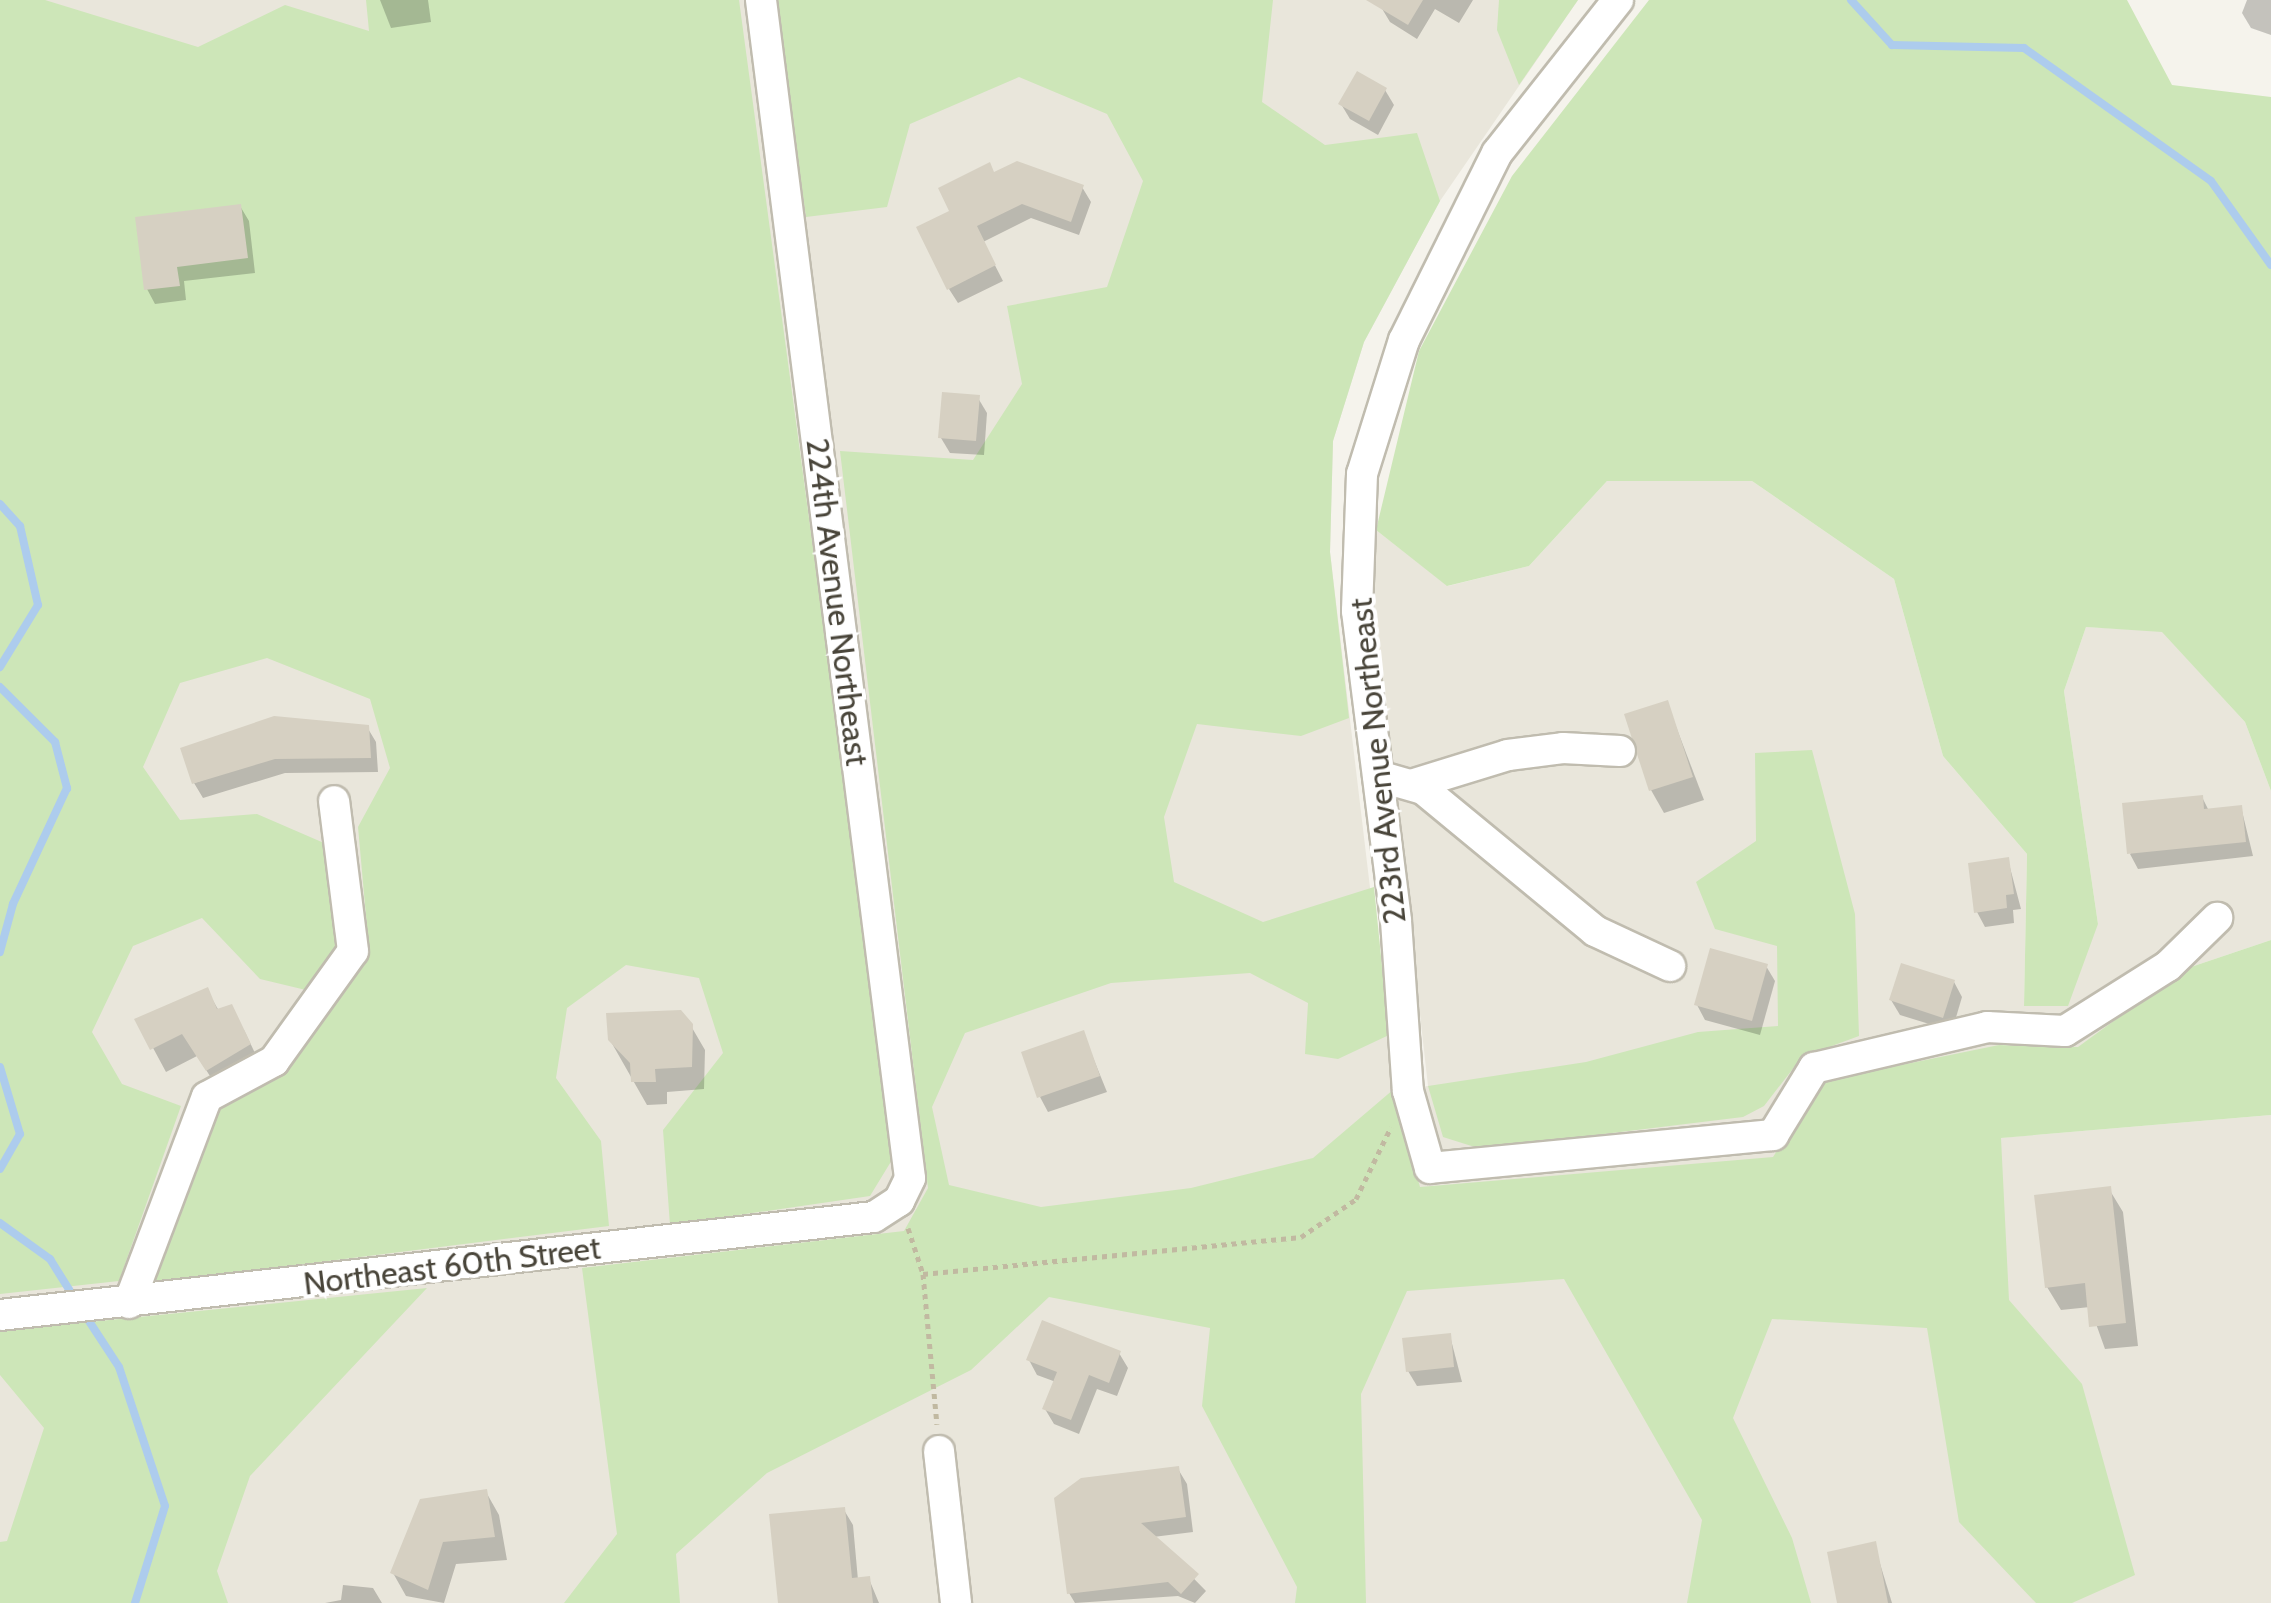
<!DOCTYPE html>
<style>
body{margin:0}
#map{position:relative;width:2271px;height:1603px;overflow:hidden;background:#f5f3ec;font-family:Cabin,sans-serif}
div>[style]{position:absolute}
[style*='--x']{left:calc(var(--x)*1px);top:calc(var(--y)*1px);width:calc(var(--w)*1px);rotate:calc(var(--a)*1deg)}
.residential>*{inset:0;background:#e9e6db}
.green>*{inset:0;background:#cde6b8}
.shadow>*{inset:0;background:#0003}
.stream>*{height:8px;margin:-4px;padding:0 4px;transform-origin:4px;border-radius:4px;background:#adcced}
.building>*{inset:0;background:#d6d0c2}
.path>*{height:5px;margin-top:-2.5px;transform-origin:0;background:repeating-linear-gradient(90deg,#c1b9a1 0 5px,transparent 0 10px)}
.roads{filter:drop-shadow(2px 0 #c0bcaf) drop-shadow(-2px 0 #c0bcaf) drop-shadow(0 2px #c0bcaf) drop-shadow(0 -2px #c0bcaf)}
.minor>*{height:30px;margin:-15px;padding:0 15px;transform-origin:15px;border-radius:15px;background:#fff}
span{translate:-50% -50%;white-space:nowrap;text-align:center;line-height:1.15;-webkit-text-stroke:8px #fff;paint-order:stroke}
.street-label{font-size:32px;color:#49453a}
</style>
<div id="map">
<div class="residential">
<div style="clip-path:polygon(0 0,1578px 0,1440px 201px,1364px 342px,1333px 441px,1330px 552px,1394px 1089px,1428px 1086px,1373px 595px,1376px 530px,1448px 586px,1529px 566px,1607px 481px,1752px 481px,1894px 579px,1943px 756px,2027px 854px,2024px 1006px,2098px 924px,2064px 691px,2086px 627px,2162px 631px,2245px 722px,2271px 791px,2271px 940px,2185px 969px,2078px 1048px,1999px 1045px,1775px 1157px,2271px 1115px,2271px 1603px,0 1603px)"></div>
</div>
<div class="green">
<div style="clip-path:polygon(0 0,45px 0,198px 47px,285px 5px,369px 31px,366px 0,739px 0,895px 1155px,870px 1196px,670px 1225px,663px 1130px,723px 1053px,699px 978px,626px 965px,567px 1008px,556px 1078px,601px 1141px,609px 1226px,151px 1283px,217px 1102px,334px 1000px,369px 949px,358px 827px,390px 768px,370px 699px,267px 658px,180px 683px,143px 767px,180px 820px,257px 814px,324px 843px,338px 945px,310px 991px,260px 979px,202px 918px,133px 946px,92px 1032px,122px 1084px,181px 1106px,119px 1281px,0 1294px)"></div>
<div style="clip-path:polygon(775px 0,1273px 0,1262px 102px,1325px 145px,1417px 133px,1440px 201px,1364px 342px,1333px 441px,1330px 552px,1349px 718px,1301px 736px,1197px 724px,1164px 817px,1174px 882px,1263px 922px,1374px 887px,1389px 1035px,1338px 1059px,1305px 1054px,1308px 1003px,1250px 973px,1111px 983px,965px 1033px,932px 1107px,949px 1185px,1041px 1207px,1191px 1188px,1313px 1158px,1394px 1089px,1420px 1187px,1773px 1157px,1823px 1081px,1999px 1045px,2078px 1047px,2185px 969px,2271px 940px,2271px 1115px,2001px 1138px,2009px 1300px,2082px 1384px,2135px 1575px,2072px 1603px,2036px 1603px,1959px 1522px,1927px 1328px,1772px 1319px,1733px 1418px,1792px 1538px,1811px 1603px,1687px 1603px,1702px 1520px,1564px 1279px,1407px 1291px,1361px 1394px,1366px 1603px,1295px 1603px,1297px 1587px,1202px 1406px,1210px 1328px,1049px 1297px,971px 1370px,767px 1473px,676px 1554px,680px 1603px,564px 1603px,617px 1534px,582px 1268px,904px 1231px,928px 1188px,840px 451px,973px 460px,1022px 384px,1007px 306px,1107px 287px,1143px 181px,1107px 114px,1019px 77px,910px 124px,887px 207px,806px 217px)"></div>
<div style="clip-path:polygon(1499px 0,1578px 0,1519px 85px,1497px 30px)"></div>
<div style="clip-path:polygon(1649px 0,2127px 0,2172px 85px,2271px 97px,2271px 791px,2245px 722px,2162px 632px,2086px 627px,2064px 691px,2098px 924px,2068px 1006px,2024px 1006px,2027px 854px,1943px 756px,1894px 579px,1752px 481px,1607px 481px,1529px 566px,1447px 586px,1376px 530px,1419px 351px,1512px 176px)"></div>
<div style="clip-path:polygon(1812px 750px,1855px 914px,1859px 1036px,1802px 1057px,1764px 1106px,1743px 1117px,1481px 1149px,1443px 1137px,1428px 1086px,1586px 1062px,1698px 1032px,1778px 1026px,1777px 946px,1715px 929px,1696px 882px,1756px 841px,1755px 753px)"></div>
<div style="clip-path:polygon(427px 1288px,250px 1476px,217px 1571px,228px 1603px,0 1603px,0 1542px,7px 1541px,44px 1428px,0 1375px,0 1331px)"></div>
</div>
<div class="shadow">
<div style="clip-path:polygon(380px 0,428px 0,431px 22px,391px 28px)"></div>
<div style="clip-path:polygon(1386px 0,1473px 0,1459px 23px,1435px 9px,1417px 39px,1390px 22px,1381px 7px)"></div>
<div style="clip-path:polygon(2247px 0,2271px 0,2271px 35px,2251px 28px,2242px 13px)"></div>
<div style="clip-path:polygon(1385px 90px,1394px 105px,1378px 135px,1350px 119px,1341px 104px)"></div>
<div style="clip-path:polygon(994px 175px,1082px 187px,1091px 202px,1079px 235px,1031px 218px,983px 242px,1003px 281px,958px 303px,949px 289px,953px 212px)"></div>
<div style="clip-path:polygon(240px 206px,249px 221px,255px 273px,184px 281px,186px 300px,155px 304px,147px 289px)"></div>
<div style="clip-path:polygon(978px 398px,987px 413px,984px 455px,950px 453px,941px 438px)"></div>
<div style="clip-path:polygon(1667px 703px,1704px 800px,1664px 813px,1651px 790px)"></div>
<div style="clip-path:polygon(367px 727px,376px 742px,378px 772px,285px 773px,203px 798px,194px 783px)"></div>
<div style="clip-path:polygon(2202px 797px,2209px 811px,2241px 807px,2253px 856px,2138px 869px,2130px 854px)"></div>
<div style="clip-path:polygon(2008px 860px,2021px 909px,2013px 910px,2014px 923px,1985px 927px,1977px 912px)"></div>
<div style="clip-path:polygon(1766px 966px,1775px 981px,1760px 1035px,1705px 1020px,1697px 1005px)"></div>
<div style="clip-path:polygon(1954px 982px,1962px 997px,1952px 1031px,1900px 1015px,1891px 1000px)"></div>
<div style="clip-path:polygon(207px 990px,219px 1011px,244px 1030px,262px 1068px,221px 1093px,197px 1056px,166px 1072px,138px 1020px)"></div>
<div style="clip-path:polygon(691px 1026px,705px 1050px,704px 1089px,667px 1092px,667px 1104px,647px 1105px,610px 1040px)"></div>
<div style="clip-path:polygon(1083px 1033px,1107px 1092px,1048px 1112px,1040px 1097px)"></div>
<div style="clip-path:polygon(2109px 1189px,2123px 1212px,2138px 1346px,2105px 1349px,2090px 1307px,2061px 1310px,2047px 1287px)"></div>
<div style="clip-path:polygon(1450px 1336px,1462px 1382px,1417px 1386px,1408px 1371px)"></div>
<div style="clip-path:polygon(1119px 1353px,1128px 1368px,1117px 1396px,1097px 1389px,1079px 1434px,1054px 1424px,1045px 1409px,1056px 1382px,1037px 1375px,1029px 1360px)"></div>
<div style="clip-path:polygon(1178px 1469px,1187px 1484px,1193px 1532px,1153px 1537px,1206px 1591px,1195px 1603px,1178px 1596px,1075px 1603px,1069px 1593px)"></div>
<div style="clip-path:polygon(486px 1492px,499px 1515px,507px 1560px,456px 1564px,444px 1603px,406px 1596px,393px 1573px)"></div>
<div style="clip-path:polygon(844px 1510px,853px 1525px,858px 1580px,869px 1579px,879px 1603px,780px 1603px)"></div>
<div style="clip-path:polygon(1874px 1544px,1892px 1603px,1840px 1603px)"></div>
<div style="clip-path:polygon(343px 1585px,373px 1588px,382px 1603px,325px 1603px,341px 1600px)"></div>
</div>
<div class="stream">
<div style="--x:1851;--y:0;--w:61;--a:47.7"></div>
<div style="--x:1892;--y:45;--w:132;--a:1.3"></div>
<div style="--x:2024;--y:48;--w:229;--a:35.4"></div>
<div style="--x:2211;--y:181;--w:103;--a:54.5"></div>
<div style="--x:0;--y:504;--w:30;--a:48"></div>
<div style="--x:20;--y:526;--w:81;--a:77.2"></div>
<div style="--x:38;--y:605;--w:73;--a:121.5"></div>
<div style="--x:0;--y:687;--w:78;--a:45"></div>
<div style="--x:55;--y:742;--w:48;--a:75.4"></div>
<div style="--x:67;--y:788;--w:128;--a:115"></div>
<div style="--x:13;--y:904;--w:50;--a:105.2"></div>
<div style="--x:0;--y:1067;--w:70;--a:73.4"></div>
<div style="--x:20;--y:1134;--w:40;--a:119.7"></div>
<div style="--x:0;--y:1223;--w:62;--a:35.8"></div>
<div style="--x:50;--y:1259;--w:47;--a:58"></div>
<div style="--x:85;--y:1315;--w:62;--a:56.8"></div>
<div style="--x:119;--y:1367;--w:146;--a:71.7"></div>
<div style="--x:165;--y:1506;--w:102;--a:107.2"></div>
</div>
<div class="building">
<div style="clip-path:polygon(1366px 0,1423px 0,1408px 25px)"></div>
<div style="clip-path:polygon(1357px 71px,1387px 88px,1369px 121px,1338px 104px)"></div>
<div style="clip-path:polygon(1017px 161px,1084px 185px,1071px 222px,1022px 204px,977px 226px,996px 265px,947px 290px,916px 227px,949px 211px,938px 188px,990px 162px,994px 172px)"></div>
<div style="clip-path:polygon(241px 204px,248px 258px,177px 267px,180px 286px,144px 290px,135px 217px)"></div>
<div style="clip-path:polygon(942px 392px,980px 395px,976px 441px,938px 438px)"></div>
<div style="clip-path:polygon(1668px 700px,1693px 777px,1649px 791px,1624px 714px)"></div>
<div style="clip-path:polygon(274px 716px,369px 725px,371px 758px,275px 759px,192px 784px,180px 748px)"></div>
<div style="clip-path:polygon(2203px 795px,2204px 809px,2242px 805px,2246px 842px,2127px 854px,2122px 803px)"></div>
<div style="clip-path:polygon(2009px 857px,2014px 894px,2006px 895px,2007px 908px,1974px 913px,1968px 863px)"></div>
<div style="clip-path:polygon(1710px 948px,1768px 964px,1752px 1021px,1694px 1005px)"></div>
<div style="clip-path:polygon(1901px 963px,1955px 980px,1943px 1018px,1889px 1000px)"></div>
<div style="clip-path:polygon(208px 987px,217px 1009px,232px 1004px,251px 1044px,206px 1071px,182px 1034px,150px 1050px,134px 1019px)"></div>
<div style="clip-path:polygon(681px 1010px,693px 1024px,692px 1067px,655px 1069px,656px 1082px,631px 1082px,630px 1063px,608px 1040px,606px 1013px)"></div>
<div style="clip-path:polygon(1084px 1030px,1100px 1076px,1037px 1098px,1021px 1052px)"></div>
<div style="clip-path:polygon(2111px 1186px,2126px 1323px,2089px 1327px,2085px 1283px,2045px 1288px,2034px 1195px)"></div>
<div style="clip-path:polygon(1042px 1320px,1121px 1351px,1109px 1383px,1089px 1375px,1071px 1420px,1042px 1409px,1057px 1372px,1026px 1360px)"></div>
<div style="clip-path:polygon(1451px 1333px,1454px 1367px,1406px 1372px,1402px 1338px)"></div>
<div style="clip-path:polygon(1179px 1466px,1186px 1517px,1141px 1523px,1199px 1574px,1181px 1594px,1168px 1582px,1067px 1594px,1054px 1498px,1081px 1478px)"></div>
<div style="clip-path:polygon(487px 1489px,495px 1537px,443px 1542px,428px 1590px,390px 1573px,420px 1499px)"></div>
<div style="clip-path:polygon(845px 1507px,852px 1578px,870px 1576px,873px 1603px,778px 1603px,769px 1514px)"></div>
<div style="clip-path:polygon(1876px 1541px,1888px 1603px,1837px 1603px,1827px 1552px)"></div>
</div>
<div class="path">
<div style="--x:908;--y:1228;--w:48;--a:71.9"></div>
<div style="--x:923;--y:1274;--w:151;--a:84.7"></div>
<div style="--x:923;--y:1274;--w:380;--a:-5.6"></div>
<div style="--x:1301;--y:1237;--w:67;--a:-34.6"></div>
<div style="--x:1356;--y:1199;--w:80;--a:-64.1"></div>
</div>
<div class="roads">
<div class="minor">
<div style="--x:1618;--y:0;--w:195;--a:128.3"></div>
<div style="--x:1497;--y:153;--w:209;--a:116.4"></div>
<div style="--x:1404;--y:340;--w:140;--a:107.4"></div>
<div style="--x:1362;--y:474;--w:137;--a:92.1"></div>
<div style="--x:1357;--y:611;--w:312;--a:82.8"></div>
<div style="--x:1396;--y:921;--w:170;--a:86"></div>
<div style="--x:1408;--y:1091;--w:80;--a:74.1"></div>
<div style="--x:1430;--y:1168;--w:345;--a:-5.5"></div>
<div style="--x:1773;--y:1135;--w:79;--a:-58.5"></div>
<div style="--x:1814;--y:1068;--w:178;--a:-13.3"></div>
<div style="--x:1987;--y:1027;--w:78;--a:2.9"></div>
<div style="--x:2065;--y:1031;--w:122;--a:-32.3"></div>
<div style="--x:2168;--y:966;--w:69;--a:-44.4"></div>
<div style="--x:1378;--y:776;--w:47;--a:16.1"></div>
<div style="--x:1423;--y:789;--w:223;--a:39.5"></div>
<div style="--x:1595;--y:931;--w:83;--a:25"></div>
<div style="--x:1414;--y:784;--w:98;--a:-17.1"></div>
<div style="--x:1508;--y:755;--w:55;--a:-7.3"></div>
<div style="--x:1563;--y:748;--w:57;--a:3"></div>
<div style="--x:129;--y:1303;--w:220;--a:-69.3"></div>
<div style="--x:207;--y:1097;--w:76;--a:-28.2"></div>
<div style="--x:274;--y:1061;--w:135;--a:-54.3"></div>
<div style="--x:353;--y:951;--w:151;--a:-97.2"></div>
<div style="--x:0;--y:1315;--w:879;--a:-6.4"></div>
<div style="--x:874;--y:1217;--w:30;--a:-33"></div>
<div style="--x:899;--y:1201;--w:25;--a:-64"></div>
<div style="--x:910;--y:1178;--w:1187;--a:-97.21"></div>
<div style="--x:939;--y:1451;--w:153;--a:83.6"></div>
</div>
</div>
<div class="street-label">
<span style="left:837px;top:602px;rotate:83deg">224th Avenue Northeast</span>
<span style="left:1378px;top:761px;rotate:-96deg">223rd Avenue Northeast</span>
<span style="left:452px;top:1266px;rotate:-7deg">Northeast 60th Street</span>
</div>
</div>
